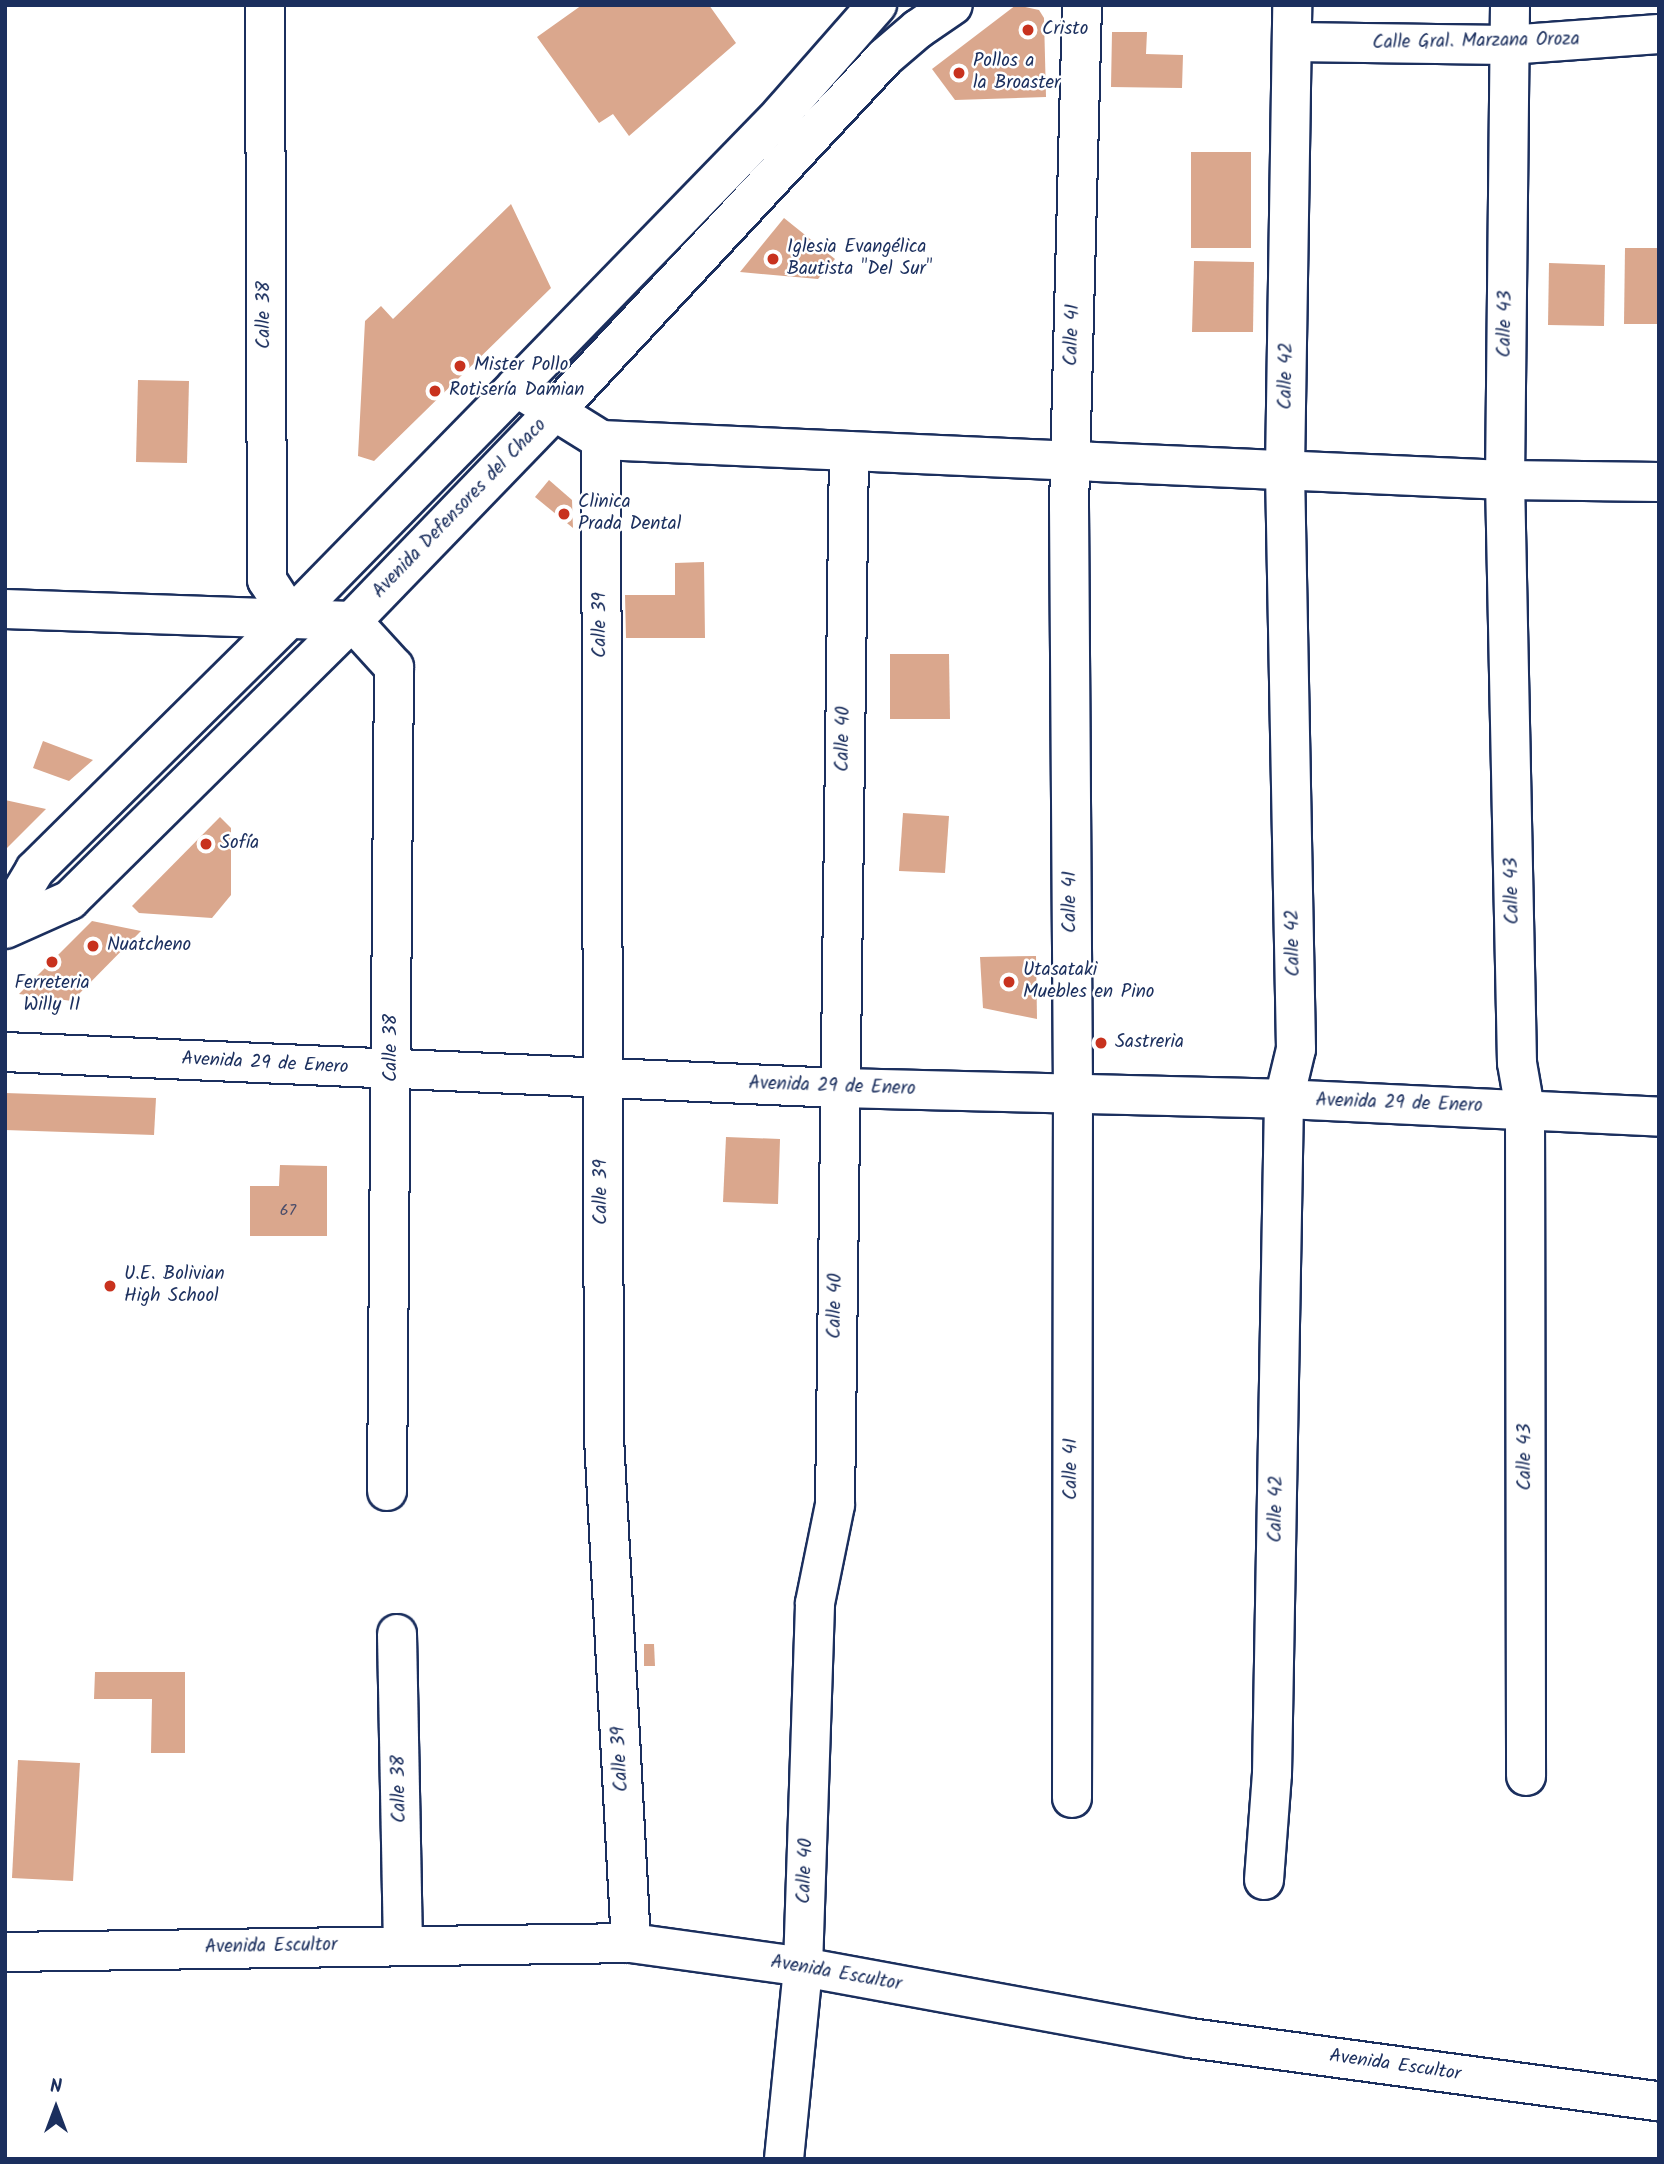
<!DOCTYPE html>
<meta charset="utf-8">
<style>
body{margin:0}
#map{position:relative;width:1664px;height:2164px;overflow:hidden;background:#fff;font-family:Kalam,sans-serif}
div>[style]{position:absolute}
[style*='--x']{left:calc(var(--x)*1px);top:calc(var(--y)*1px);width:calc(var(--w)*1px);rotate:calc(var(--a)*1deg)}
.building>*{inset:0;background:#daa78d}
.roads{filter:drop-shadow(2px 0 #1b2f5e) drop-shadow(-2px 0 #1b2f5e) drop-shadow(0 2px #1b2f5e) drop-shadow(0 -2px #1b2f5e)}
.street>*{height:38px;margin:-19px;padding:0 19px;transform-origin:19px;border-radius:19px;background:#fff}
.primary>*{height:38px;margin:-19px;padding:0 19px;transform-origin:19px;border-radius:19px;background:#fff}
.dots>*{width:19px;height:19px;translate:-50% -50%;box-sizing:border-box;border:4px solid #fff;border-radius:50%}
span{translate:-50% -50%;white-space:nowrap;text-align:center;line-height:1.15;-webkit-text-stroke:5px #fff;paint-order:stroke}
.number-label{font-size:16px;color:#4b4d6a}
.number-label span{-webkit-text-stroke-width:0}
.poi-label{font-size:19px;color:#1b2f5e}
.left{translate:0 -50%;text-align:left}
.street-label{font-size:19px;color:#1b2f5e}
.frame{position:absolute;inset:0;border:7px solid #1b2f5e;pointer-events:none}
.north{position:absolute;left:21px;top:2073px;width:70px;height:70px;-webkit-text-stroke:5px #fff;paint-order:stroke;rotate:0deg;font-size:19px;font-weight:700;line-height:28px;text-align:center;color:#1b2f5e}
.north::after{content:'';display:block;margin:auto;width:24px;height:32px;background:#1b2f5e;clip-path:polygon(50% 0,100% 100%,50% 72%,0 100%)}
</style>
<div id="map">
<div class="building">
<div style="clip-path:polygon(582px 5px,709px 5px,736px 43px,629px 136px,613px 114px,599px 123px,537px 37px)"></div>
<div style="clip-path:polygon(1016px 5px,1039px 10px,1044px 18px,1046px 97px,955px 100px,932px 69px)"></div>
<div style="clip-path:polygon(1112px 32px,1147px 32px,1146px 54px,1183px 55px,1182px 88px,1111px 87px)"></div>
<div style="clip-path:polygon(1191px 152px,1251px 152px,1251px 248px,1191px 248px)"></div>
<div style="clip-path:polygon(511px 204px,551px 288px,374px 461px,358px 456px,365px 321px,381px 306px,393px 319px)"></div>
<div style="clip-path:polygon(784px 218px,835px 259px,818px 279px,740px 272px)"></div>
<div style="clip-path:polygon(1625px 248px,1659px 248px,1659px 324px,1624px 324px)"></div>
<div style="clip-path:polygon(1194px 261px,1254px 262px,1253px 332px,1192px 332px)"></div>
<div style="clip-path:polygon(1549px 263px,1605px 265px,1604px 326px,1548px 325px)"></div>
<div style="clip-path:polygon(138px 380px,189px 381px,187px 463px,136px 462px)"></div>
<div style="clip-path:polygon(549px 480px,572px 500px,573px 528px,535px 497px)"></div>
<div style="clip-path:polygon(704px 562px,705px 638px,626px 638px,625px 595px,675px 595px,675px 563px)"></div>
<div style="clip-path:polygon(890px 654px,949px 654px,950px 719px,890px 719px)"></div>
<div style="clip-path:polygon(43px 741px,93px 760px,69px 781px,33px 768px)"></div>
<div style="clip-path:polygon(5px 800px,46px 809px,5px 850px)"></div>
<div style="clip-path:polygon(903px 813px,949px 816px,945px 873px,899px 871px)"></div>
<div style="clip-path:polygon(220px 817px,231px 828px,231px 895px,212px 918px,139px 913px,132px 906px)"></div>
<div style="clip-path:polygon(92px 921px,141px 931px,72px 1001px,19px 994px)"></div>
<div style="clip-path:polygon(1036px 956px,1037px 1019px,983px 1008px,980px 957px)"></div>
<div style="clip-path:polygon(5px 1093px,156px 1098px,154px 1135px,5px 1130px)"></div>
<div style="clip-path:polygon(726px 1137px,780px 1139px,778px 1204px,723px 1202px)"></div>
<div style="clip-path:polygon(280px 1165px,327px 1166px,327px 1236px,250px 1236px,250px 1186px,279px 1186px)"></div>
<div style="clip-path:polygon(644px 1644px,654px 1644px,655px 1666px,644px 1666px)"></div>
<div style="clip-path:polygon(95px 1672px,185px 1672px,185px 1753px,151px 1753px,152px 1699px,94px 1699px)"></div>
<div style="clip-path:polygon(18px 1760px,80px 1763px,73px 1881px,12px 1878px)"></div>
</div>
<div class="roads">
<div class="street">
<div style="--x:265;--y:5;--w:575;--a:89.8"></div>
<div style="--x:267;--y:580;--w:44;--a:57"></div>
<div style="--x:1510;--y:5;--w:475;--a:90.6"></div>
<div style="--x:1505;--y:480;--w:583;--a:88.82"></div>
<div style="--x:1517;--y:1063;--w:47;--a:80.1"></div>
<div style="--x:1525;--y:1109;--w:667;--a:89.91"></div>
<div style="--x:1293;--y:42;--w:215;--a:0.8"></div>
<div style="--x:1508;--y:45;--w:151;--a:-4.2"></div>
<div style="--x:516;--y:387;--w:100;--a:31.9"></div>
<div style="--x:601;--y:440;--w:905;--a:2.53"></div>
<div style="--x:1505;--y:480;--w:154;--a:0.7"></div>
<div style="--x:601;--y:440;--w:998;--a:89.83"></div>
<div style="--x:604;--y:1438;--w:506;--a:86.94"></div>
<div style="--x:5;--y:609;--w:347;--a:2"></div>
<div style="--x:352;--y:621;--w:62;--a:47.6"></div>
<div style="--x:394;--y:667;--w:824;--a:90.49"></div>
<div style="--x:5;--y:1052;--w:834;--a:2.47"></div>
<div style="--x:838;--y:1088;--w:446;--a:1.4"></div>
<div style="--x:1284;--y:1099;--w:375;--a:2.7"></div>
<div style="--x:397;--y:1634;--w:311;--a:88.9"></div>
<div style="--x:1072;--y:1798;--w:704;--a:-89.92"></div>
<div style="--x:1073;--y:1094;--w:587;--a:-90.39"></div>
<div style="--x:1069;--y:507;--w:502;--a:-88.52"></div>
<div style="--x:1264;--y:1880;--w:106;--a:-85.7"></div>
<div style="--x:1272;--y:1774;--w:675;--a:-88.98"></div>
<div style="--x:1284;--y:1099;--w:51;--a:-76.5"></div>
<div style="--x:1296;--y:1049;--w:579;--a:-91.09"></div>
<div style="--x:1285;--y:470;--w:465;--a:-89.1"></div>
<div style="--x:5;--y:1952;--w:626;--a:-0.82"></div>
<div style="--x:631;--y:1943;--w:174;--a:7.9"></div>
<div style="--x:803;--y:1967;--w:393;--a:10.4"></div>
<div style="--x:1190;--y:2038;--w:473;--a:7.7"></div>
<div style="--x:784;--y:2159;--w:193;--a:-84.3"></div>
<div style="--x:803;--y:1967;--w:364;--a:-88.1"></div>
<div style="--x:815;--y:1603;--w:100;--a:-78.5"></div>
<div style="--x:835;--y:1505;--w:1054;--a:-89.24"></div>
</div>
<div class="primary">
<div style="--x:5;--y:920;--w:58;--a:-59"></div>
<div style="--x:35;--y:870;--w:360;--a:-44.7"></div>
<div style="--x:291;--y:617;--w:322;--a:-45.6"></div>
<div style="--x:516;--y:387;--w:382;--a:-45.8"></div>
<div style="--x:782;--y:113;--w:144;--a:-48.7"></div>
<div style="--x:5;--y:929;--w:71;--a:-24"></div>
<div style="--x:70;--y:900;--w:397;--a:-44.7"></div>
<div style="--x:352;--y:621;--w:292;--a:-46"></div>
<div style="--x:555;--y:411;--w:483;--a:-47"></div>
<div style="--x:884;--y:58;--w:45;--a:-40.5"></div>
<div style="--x:918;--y:29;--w:42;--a:-34.4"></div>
</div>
</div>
<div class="dots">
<div style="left:1028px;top:30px;background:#c8321e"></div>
<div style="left:959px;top:73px;background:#c8321e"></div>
<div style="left:773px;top:259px;background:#c8321e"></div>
<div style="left:460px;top:366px;background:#c8321e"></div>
<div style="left:435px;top:391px;background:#c8321e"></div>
<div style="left:564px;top:514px;background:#c8321e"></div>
<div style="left:206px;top:844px;background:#c8321e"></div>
<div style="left:93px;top:946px;background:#c8321e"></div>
<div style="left:52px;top:962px;background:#c8321e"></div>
<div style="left:1009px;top:982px;background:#c8321e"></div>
<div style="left:1101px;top:1043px;background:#c8321e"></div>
<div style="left:110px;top:1286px;background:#c8321e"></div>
</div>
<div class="number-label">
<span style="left:288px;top:1211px">67</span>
</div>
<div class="poi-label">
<span class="left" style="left:1042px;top:30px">Cristo</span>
<span class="left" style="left:973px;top:73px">Pollos a<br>la Broaster</span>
<span class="left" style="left:787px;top:259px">Iglesia Evangélica<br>Bautista "Del Sur"</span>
<span class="left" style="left:474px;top:366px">Mister Pollo</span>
<span class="left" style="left:449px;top:391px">Rotisería Damian</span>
<span class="left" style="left:578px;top:514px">Clinica<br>Prada Dental</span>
<span class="left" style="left:220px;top:844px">Sofía</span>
<span class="left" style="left:107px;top:946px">Nuatcheno</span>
<span class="left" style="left:1023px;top:982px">Utasataki<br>Muebles en Pino</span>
<span style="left:52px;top:995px">Ferreteria<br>Willy II</span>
<span class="left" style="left:1115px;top:1043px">Sastreria</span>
<span class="left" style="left:124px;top:1286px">U.E. Bolivian<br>High School</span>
</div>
<div class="street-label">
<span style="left:1476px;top:42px;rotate:-1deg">Calle Gral. Marzana Oroza</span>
<span style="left:265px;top:315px;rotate:-90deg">Calle 38</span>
<span style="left:1506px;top:324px;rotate:-89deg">Calle 43</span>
<span style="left:1073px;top:335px;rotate:-88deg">Calle 41</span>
<span style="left:1287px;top:376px;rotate:-89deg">Calle 42</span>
<span style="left:460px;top:509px;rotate:-46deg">Avenida Defensores del Chaco</span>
<span style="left:601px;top:625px;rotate:-90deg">Calle 39</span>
<span style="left:844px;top:739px;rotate:-89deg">Calle 40</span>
<span style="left:1513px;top:891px;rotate:-91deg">Calle 43</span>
<span style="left:1071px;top:902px;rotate:-90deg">Calle 41</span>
<span style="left:1294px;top:943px;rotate:-91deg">Calle 42</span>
<span style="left:392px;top:1048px;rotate:-90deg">Calle 38</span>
<span style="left:265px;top:1064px;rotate:3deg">Avenida 29 de Enero</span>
<span style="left:832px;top:1087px;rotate:2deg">Avenida 29 de Enero</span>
<span style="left:1399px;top:1104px;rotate:2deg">Avenida 29 de Enero</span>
<span style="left:602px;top:1192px;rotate:-90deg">Calle 39</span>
<span style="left:836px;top:1306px;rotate:-89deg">Calle 40</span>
<span style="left:1526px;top:1457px;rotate:-90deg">Calle 43</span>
<span style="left:1072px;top:1469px;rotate:-90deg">Calle 41</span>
<span style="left:1277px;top:1509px;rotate:-89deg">Calle 42</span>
<span style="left:621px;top:1759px;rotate:-93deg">Calle 39</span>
<span style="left:400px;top:1789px;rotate:-91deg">Calle 38</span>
<span style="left:806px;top:1871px;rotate:-88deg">Calle 40</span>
<span style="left:271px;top:1947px;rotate:-1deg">Avenida Escultor</span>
<span style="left:836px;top:1974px;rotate:10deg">Avenida Escultor</span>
<span style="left:1395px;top:2066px;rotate:8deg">Avenida Escultor</span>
</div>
<div class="frame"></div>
<div class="north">N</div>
</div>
